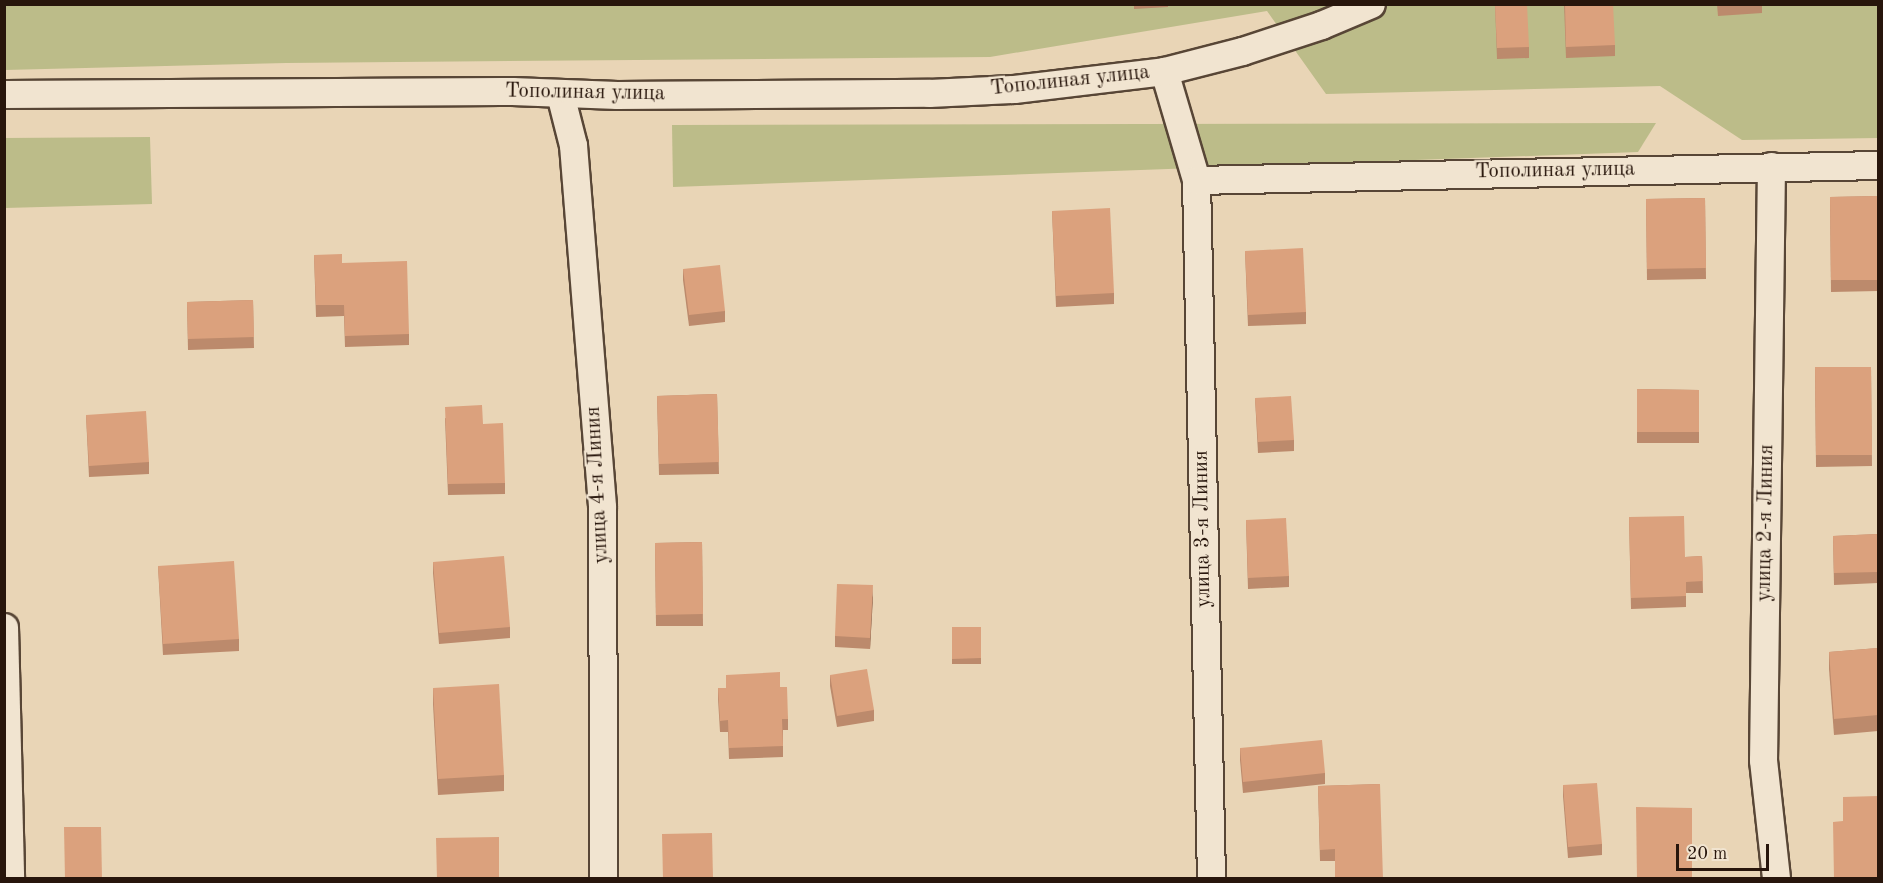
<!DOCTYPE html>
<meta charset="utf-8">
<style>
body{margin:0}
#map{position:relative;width:1883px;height:883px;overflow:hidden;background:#e9d5b6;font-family:"Old Standard TT",serif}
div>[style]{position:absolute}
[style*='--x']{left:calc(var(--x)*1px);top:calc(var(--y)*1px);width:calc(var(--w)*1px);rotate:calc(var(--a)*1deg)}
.green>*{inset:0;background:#bcbc89}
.roads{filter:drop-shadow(2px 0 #584636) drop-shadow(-2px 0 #584636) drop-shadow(0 2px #584636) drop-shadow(0 -2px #584636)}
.minor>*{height:27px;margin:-13.5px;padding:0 13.5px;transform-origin:13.5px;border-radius:13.5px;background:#f1e4d0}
.wall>*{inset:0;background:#bc8a6c}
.shaded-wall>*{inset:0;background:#997158}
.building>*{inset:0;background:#dba17d}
span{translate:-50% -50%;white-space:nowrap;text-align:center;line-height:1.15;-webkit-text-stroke:4.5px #f1e4d0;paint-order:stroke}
.street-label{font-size:21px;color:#28160c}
.frame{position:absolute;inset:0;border:6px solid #28160c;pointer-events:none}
.scale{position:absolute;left:1676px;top:844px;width:93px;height:27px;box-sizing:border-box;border:3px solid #28160c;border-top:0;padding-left:8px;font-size:18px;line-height:21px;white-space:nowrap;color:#28160c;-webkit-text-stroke:4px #f1e4d0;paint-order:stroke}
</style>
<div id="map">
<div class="green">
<div style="clip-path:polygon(4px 5px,1878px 5px,1878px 138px,1742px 140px,1660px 86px,1326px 94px,1267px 11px,990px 57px,286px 63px,5px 70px)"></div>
<div style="clip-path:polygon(1656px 123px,1638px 152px,673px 187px,672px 125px)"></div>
<div style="clip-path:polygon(150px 137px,152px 204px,5px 208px,5px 138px)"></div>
</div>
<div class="roads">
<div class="minor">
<div style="--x:1164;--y:71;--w:114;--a:73.6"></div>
<div style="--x:1196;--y:180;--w:698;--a:88.77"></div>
<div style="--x:4;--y:94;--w:508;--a:-0.34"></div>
<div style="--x:512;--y:91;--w:105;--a:2.2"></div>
<div style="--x:617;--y:95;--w:312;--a:-0.4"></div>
<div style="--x:929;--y:93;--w:85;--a:-2.7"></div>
<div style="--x:1014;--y:89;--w:151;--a:-6.8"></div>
<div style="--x:1164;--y:71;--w:81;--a:-14.4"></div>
<div style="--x:1242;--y:51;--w:83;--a:-18.2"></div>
<div style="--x:1321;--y:25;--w:54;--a:-22.8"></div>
<div style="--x:560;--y:94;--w:53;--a:75.7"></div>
<div style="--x:573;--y:145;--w:363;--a:85.4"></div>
<div style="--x:602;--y:507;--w:371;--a:89.8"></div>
<div style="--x:1771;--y:166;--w:594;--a:90.77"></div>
<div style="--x:1763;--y:760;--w:119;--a:83.7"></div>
<div style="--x:1196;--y:180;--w:682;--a:-1.26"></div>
<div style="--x:4;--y:627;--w:251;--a:88.6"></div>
</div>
</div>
<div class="wall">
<div style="clip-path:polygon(1134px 4px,1168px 4px,1168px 7px,1134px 9px)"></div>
<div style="clip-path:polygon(1495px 4px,1529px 47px,1529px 58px,1497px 59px)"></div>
<div style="clip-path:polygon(1564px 4px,1615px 45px,1615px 56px,1566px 58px)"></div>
<div style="clip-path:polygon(1717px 4px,1762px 4px,1762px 13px,1718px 16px)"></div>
<div style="clip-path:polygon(1878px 196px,1878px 291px,1831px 292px,1830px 197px)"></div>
<div style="clip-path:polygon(1705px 198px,1706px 279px,1647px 280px,1646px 199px)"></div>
<div style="clip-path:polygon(1052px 211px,1114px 293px,1114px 304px,1056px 307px)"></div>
<div style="clip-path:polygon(1245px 251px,1306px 312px,1306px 324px,1248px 326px)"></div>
<div style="clip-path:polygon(314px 255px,342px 263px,409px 334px,409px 345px,345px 347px,344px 316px,316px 317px)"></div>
<div style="clip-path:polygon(683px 269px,725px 311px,725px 322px,689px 326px,683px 280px)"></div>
<div style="clip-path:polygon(253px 300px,254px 348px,188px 350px,187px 302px)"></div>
<div style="clip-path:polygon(1815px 367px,1871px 367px,1872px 466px,1816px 467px)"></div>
<div style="clip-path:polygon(1637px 389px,1699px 390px,1699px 443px,1637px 443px)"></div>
<div style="clip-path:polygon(717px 394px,719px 474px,659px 475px,657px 396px)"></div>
<div style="clip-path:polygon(1255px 398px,1294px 440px,1294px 451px,1258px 453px)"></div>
<div style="clip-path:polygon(86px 415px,149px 462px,149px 474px,89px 477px)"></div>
<div style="clip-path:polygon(445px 418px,483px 424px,505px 483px,505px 494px,448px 495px)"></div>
<div style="clip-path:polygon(1629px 517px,1685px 557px,1702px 556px,1703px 593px,1686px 593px,1686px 607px,1631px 609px)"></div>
<div style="clip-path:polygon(1246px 520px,1289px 576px,1289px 587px,1248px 589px)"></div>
<div style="clip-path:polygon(1878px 534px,1878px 583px,1834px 585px,1833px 536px)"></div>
<div style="clip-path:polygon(702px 542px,703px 626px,656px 626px,655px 543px)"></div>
<div style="clip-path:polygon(433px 562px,510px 627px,510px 638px,439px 644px,433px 573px)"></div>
<div style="clip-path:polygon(158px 566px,239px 639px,239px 651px,163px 655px)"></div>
<div style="clip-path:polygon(873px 596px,870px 649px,835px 647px,835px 636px)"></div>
<div style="clip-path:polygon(952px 627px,981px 627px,981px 664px,952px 664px)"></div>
<div style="clip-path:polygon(1878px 648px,1878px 731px,1834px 735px,1829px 669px,1829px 652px)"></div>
<div style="clip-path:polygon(726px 675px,780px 687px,788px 719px,788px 730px,783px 730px,783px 757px,729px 759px,728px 732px,720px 732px,718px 699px,718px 688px,726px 688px)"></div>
<div style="clip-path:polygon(830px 675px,874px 710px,874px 721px,837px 727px,830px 686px)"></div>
<div style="clip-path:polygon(433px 688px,504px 775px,504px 791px,438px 795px,433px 704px)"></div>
<div style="clip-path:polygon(1240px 748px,1325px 773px,1325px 784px,1243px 793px,1240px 760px)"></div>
<div style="clip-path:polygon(1380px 784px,1335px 861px,1320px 861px,1318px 786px)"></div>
<div style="clip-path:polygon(1563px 785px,1602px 844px,1602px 855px,1568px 858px,1563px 796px)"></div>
</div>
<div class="shaded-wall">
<div style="clip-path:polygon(873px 585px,873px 596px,870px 649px,870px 638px)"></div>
</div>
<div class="building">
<div style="clip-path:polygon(1495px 4px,1527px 4px,1529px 47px,1497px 48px)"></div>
<div style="clip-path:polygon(1565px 4px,1613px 4px,1615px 45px,1566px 47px)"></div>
<div style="clip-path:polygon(1878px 196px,1878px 280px,1831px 280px,1830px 197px)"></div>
<div style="clip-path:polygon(1705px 198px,1706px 268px,1647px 269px,1646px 199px)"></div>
<div style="clip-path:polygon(1110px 208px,1114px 293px,1056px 296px,1052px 211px)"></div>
<div style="clip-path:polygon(1303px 248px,1306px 312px,1248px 315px,1245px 251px)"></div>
<div style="clip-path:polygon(342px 254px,342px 263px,407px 261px,409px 334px,345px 336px,344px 305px,316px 305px,314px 255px)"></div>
<div style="clip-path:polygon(720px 265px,725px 311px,689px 315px,683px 269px)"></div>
<div style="clip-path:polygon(253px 300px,254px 337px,188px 339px,187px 302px)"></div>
<div style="clip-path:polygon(1815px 367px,1871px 367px,1872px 455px,1816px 455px)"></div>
<div style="clip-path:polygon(1637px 389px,1699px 390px,1699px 432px,1637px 432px)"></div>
<div style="clip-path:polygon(717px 394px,719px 462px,659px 464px,657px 396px)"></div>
<div style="clip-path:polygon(1291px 396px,1294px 440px,1258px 442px,1255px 398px)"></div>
<div style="clip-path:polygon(482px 405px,483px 424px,503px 423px,505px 483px,448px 484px,445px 407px)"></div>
<div style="clip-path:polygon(146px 411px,149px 462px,89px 466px,86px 415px)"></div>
<div style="clip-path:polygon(1684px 516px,1685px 557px,1702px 556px,1703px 581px,1686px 582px,1686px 596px,1631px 598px,1629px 517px)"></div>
<div style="clip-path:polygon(1286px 518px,1289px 576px,1248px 578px,1246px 520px)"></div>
<div style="clip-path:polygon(1878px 534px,1878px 572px,1834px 573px,1833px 536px)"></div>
<div style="clip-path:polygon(702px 542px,703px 614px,656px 615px,655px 543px)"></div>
<div style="clip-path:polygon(504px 556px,510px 627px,439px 633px,433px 562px)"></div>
<div style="clip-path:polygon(234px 561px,239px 639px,163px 644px,158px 566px)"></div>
<div style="clip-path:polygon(837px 584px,873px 585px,870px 638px,835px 636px)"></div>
<div style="clip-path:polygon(952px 627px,981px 627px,981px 658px,952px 659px)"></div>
<div style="clip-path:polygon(1878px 648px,1878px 715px,1834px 719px,1829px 652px)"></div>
<div style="clip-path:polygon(867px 669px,874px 710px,837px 716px,830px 675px)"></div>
<div style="clip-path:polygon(780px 672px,780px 687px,787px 687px,788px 719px,782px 719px,783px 746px,729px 748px,728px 720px,720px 721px,718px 688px,726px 688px,726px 675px)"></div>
<div style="clip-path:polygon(499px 684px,504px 775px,438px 779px,433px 688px)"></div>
<div style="clip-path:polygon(1322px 740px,1325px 773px,1243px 782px,1240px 748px)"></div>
<div style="clip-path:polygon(1597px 783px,1602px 844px,1568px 847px,1563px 785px)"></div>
<div style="clip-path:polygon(1380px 784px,1383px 879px,1335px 879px,1335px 849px,1320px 850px,1318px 786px)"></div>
<div style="clip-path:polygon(1878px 796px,1878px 879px,1834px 879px,1833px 822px,1843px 821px,1843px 797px)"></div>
<div style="clip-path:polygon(1636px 807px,1692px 808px,1692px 879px,1637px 879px)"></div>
<div style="clip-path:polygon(64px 827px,101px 827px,102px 879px,65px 879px)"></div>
<div style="clip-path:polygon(712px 833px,713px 879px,663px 879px,662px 834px)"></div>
<div style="clip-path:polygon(499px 837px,499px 879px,437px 879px,436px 838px)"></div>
</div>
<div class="street-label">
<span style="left:1070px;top:81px;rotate:-6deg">Тополиная улица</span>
<span style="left:585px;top:93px;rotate:1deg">Тополиная улица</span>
<span style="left:1555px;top:171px;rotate:-1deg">Тополиная улица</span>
<span style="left:598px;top:485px;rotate:-93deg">улица 4-я Линия</span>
<span style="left:1766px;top:523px;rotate:-89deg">улица 2-я Линия</span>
<span style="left:1203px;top:529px;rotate:-91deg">улица 3-я Линия</span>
</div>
<div class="frame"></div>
<div class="scale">20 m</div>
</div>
